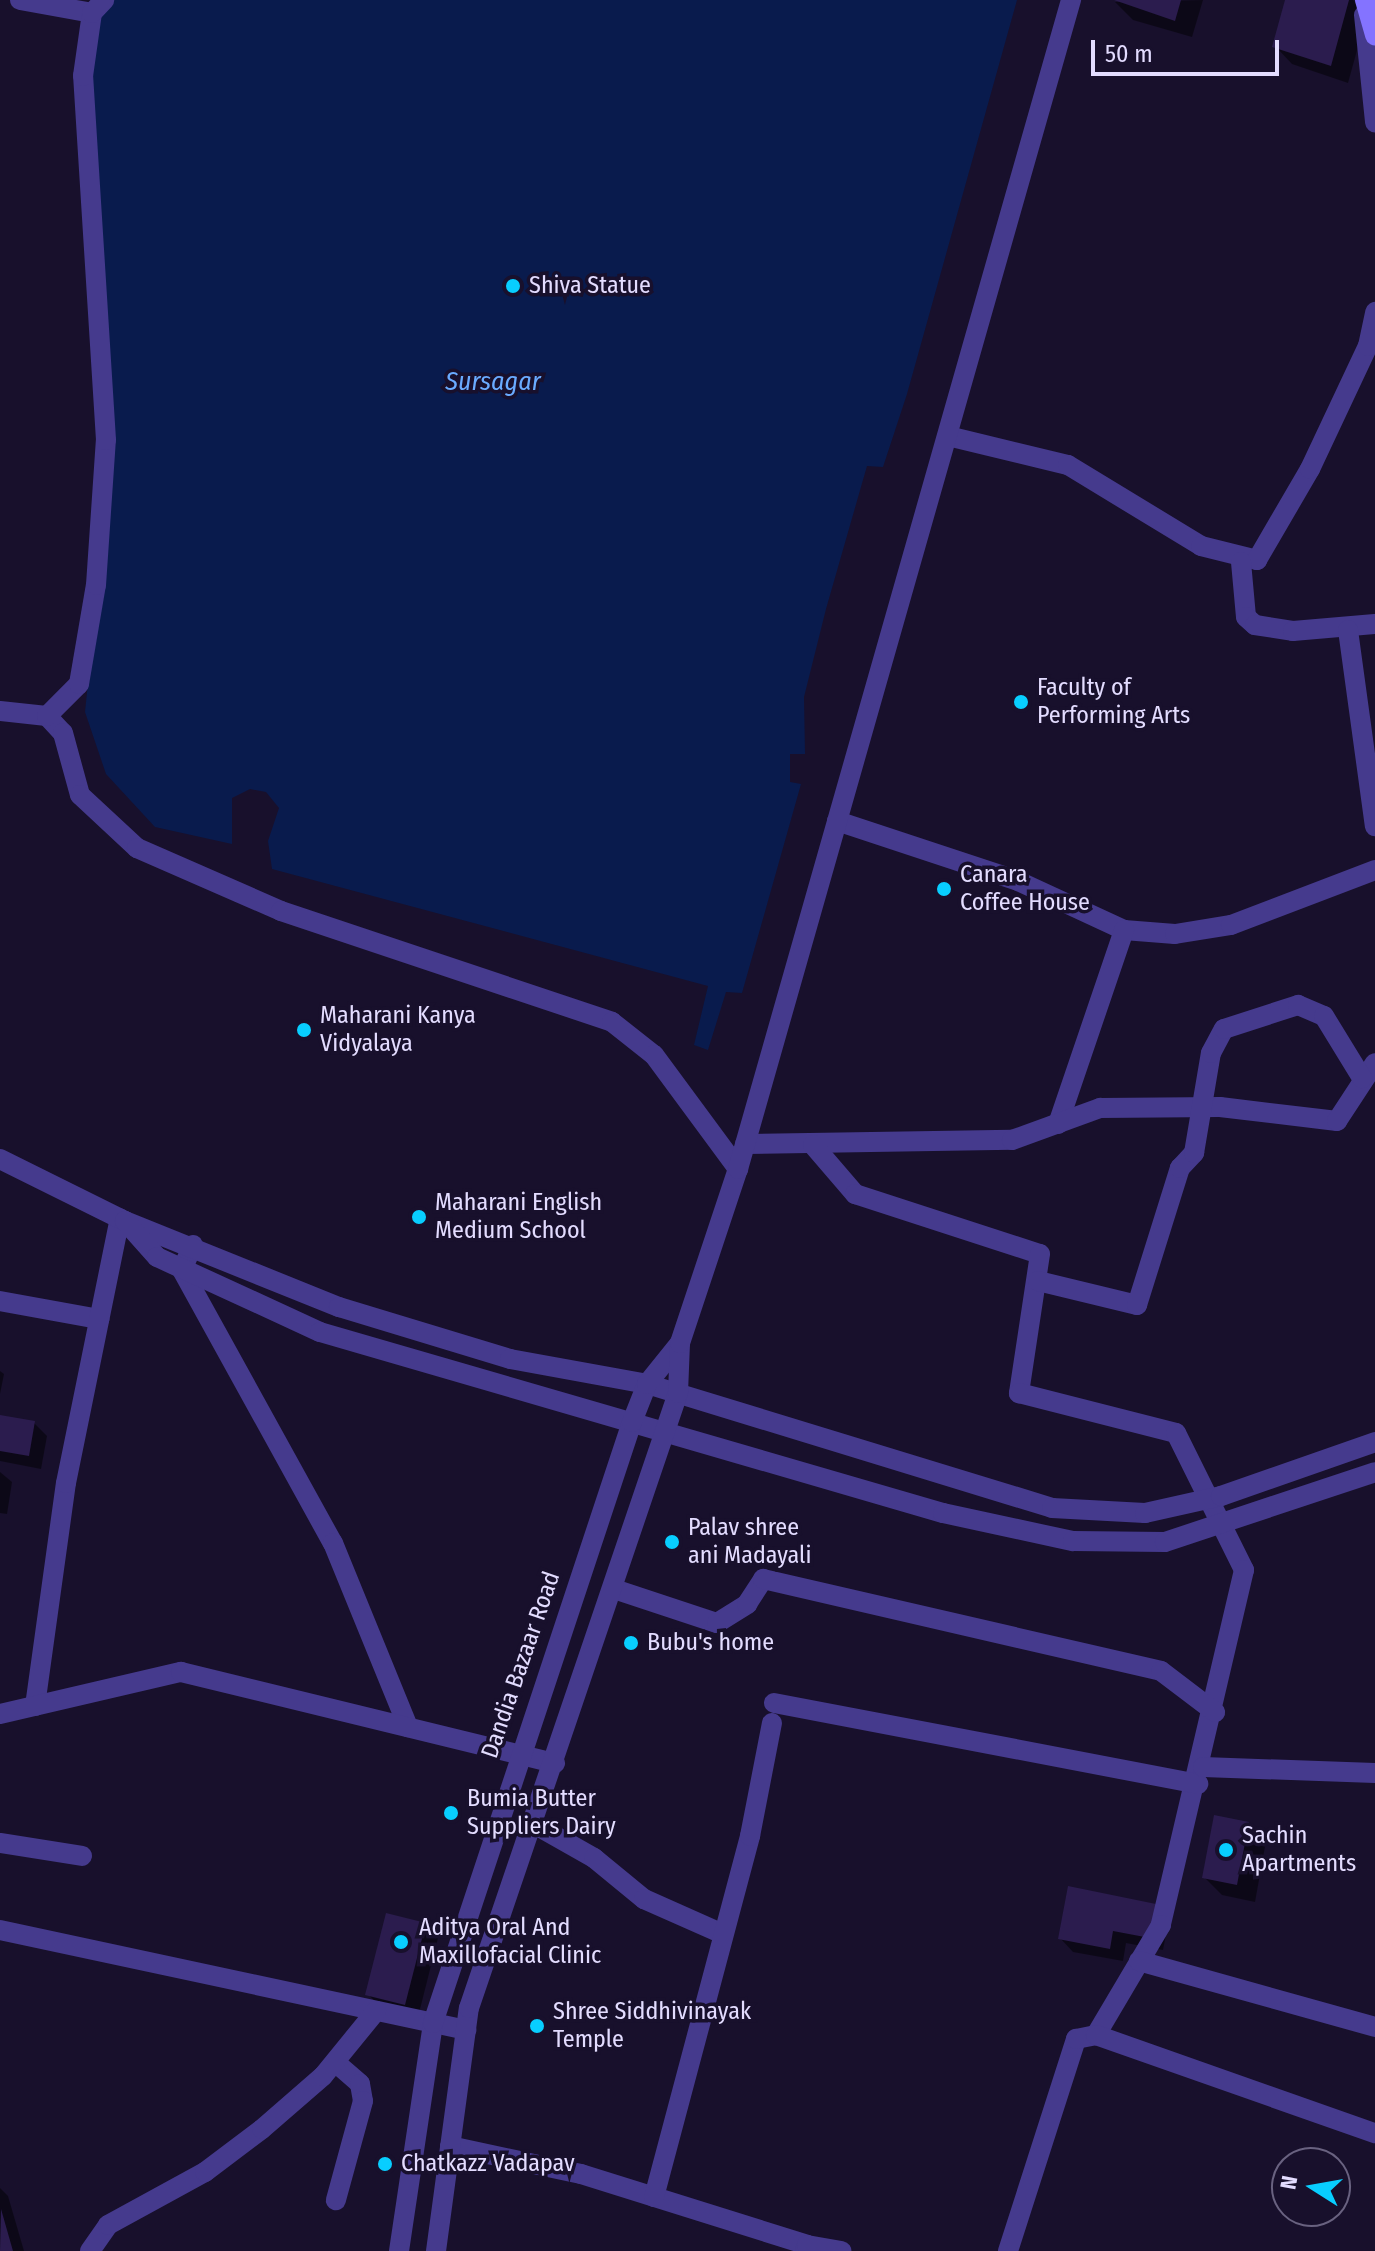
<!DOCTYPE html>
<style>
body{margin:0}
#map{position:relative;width:1375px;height:2251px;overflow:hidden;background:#18102c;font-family:"Fira Sans Condensed",sans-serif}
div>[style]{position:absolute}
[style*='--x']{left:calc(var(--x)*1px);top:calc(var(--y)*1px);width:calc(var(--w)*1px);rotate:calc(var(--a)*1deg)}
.water>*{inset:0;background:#091b4d}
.shadow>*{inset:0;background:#0007}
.building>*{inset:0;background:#2b1c4e}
.minor>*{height:20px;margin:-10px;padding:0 10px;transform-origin:10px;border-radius:10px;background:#453a8d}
.tertiary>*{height:20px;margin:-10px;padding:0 10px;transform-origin:10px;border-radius:10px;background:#453a8d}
.secondary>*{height:20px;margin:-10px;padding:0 10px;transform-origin:10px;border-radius:10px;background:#8473ff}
.dots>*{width:22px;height:22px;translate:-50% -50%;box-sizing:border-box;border:4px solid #18102c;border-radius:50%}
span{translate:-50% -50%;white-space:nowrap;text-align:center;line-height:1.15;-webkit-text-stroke:7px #18102c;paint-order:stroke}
.poi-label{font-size:24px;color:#e3dcff}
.left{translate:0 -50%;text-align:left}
.street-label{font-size:24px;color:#e3dcff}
.water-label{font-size:26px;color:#6aabff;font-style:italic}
.north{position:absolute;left:1271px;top:2147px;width:80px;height:80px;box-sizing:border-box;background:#18102c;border:2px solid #696280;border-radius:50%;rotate:281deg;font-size:22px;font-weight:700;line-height:32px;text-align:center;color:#e3dcff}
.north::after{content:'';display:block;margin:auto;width:28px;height:36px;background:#08ceff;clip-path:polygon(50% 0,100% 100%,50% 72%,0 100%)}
.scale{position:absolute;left:1091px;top:40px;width:188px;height:36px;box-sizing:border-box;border:4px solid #e3dcff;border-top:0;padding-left:10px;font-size:24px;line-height:28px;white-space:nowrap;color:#e3dcff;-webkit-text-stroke:6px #18102c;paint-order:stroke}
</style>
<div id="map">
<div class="water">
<div style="clip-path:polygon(109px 0,1017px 0,907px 394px,883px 467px,867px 466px,826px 609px,804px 697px,805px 754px,790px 754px,790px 782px,801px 784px,742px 993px,726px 992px,708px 1050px,694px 1045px,708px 986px,272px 869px,268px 841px,279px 808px,266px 792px,250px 789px,232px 798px,232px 844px,155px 827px,106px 774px,85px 712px,113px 439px,87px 76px,96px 15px)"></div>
</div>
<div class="shadow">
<div style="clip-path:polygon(1203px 0,1192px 37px,1133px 20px,1115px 2px)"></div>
<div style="clip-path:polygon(1287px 0,1353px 0,1367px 14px,1348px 83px,1292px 64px,1275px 46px)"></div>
<div style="clip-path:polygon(0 1371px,4px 1374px,0 1394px)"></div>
<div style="clip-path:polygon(0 1417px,34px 1423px,47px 1436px,41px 1469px,0 1461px)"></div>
<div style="clip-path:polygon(0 1472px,12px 1482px,7px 1514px,0 1513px)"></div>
<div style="clip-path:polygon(1248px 1824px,1266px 1841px,1255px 1902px,1222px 1895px,1204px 1877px)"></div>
<div style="clip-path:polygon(1169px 1919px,1163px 1950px,1126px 1943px,1123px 1961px,1073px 1952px,1060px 1938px)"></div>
<div style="clip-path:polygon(425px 1925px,438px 1938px,418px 2017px,381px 2008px,368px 1994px)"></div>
<div style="clip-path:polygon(0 2188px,8px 2196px,24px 2251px,0 2251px)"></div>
</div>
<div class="building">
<div style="clip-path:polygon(1114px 0,1181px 0,1175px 21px)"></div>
<div style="clip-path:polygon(1285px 0,1349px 0,1331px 66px,1272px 47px)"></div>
<div style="clip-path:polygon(0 1415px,35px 1421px,29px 1456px,0 1451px)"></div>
<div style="clip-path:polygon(1214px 1815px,1249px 1822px,1237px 1885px,1202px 1878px)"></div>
<div style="clip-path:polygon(1068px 1886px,1156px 1904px,1150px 1938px,1113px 1931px,1110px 1949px,1058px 1939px)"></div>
<div style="clip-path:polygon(386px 1913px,426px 1923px,405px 2005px,365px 1995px)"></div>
<div style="clip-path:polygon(1px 2209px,13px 2251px,0 2251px)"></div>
</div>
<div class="minor">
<div style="--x:20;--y:0;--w:73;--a:10.2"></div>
<div style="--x:1364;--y:15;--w:108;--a:84.1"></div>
<div style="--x:952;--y:437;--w:119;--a:13.6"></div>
<div style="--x:1068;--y:465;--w:156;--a:31.3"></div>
<div style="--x:1201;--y:546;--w:58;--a:14"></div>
<div style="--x:1257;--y:560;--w:105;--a:-59.8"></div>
<div style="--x:1310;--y:469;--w:136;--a:-64.8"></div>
<div style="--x:1368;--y:346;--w:35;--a:-78"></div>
<div style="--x:1241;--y:562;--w:55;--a:84.8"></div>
<div style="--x:1246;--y:617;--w:12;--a:42"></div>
<div style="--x:1255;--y:625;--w:38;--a:9"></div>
<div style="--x:1293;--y:631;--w:82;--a:-4.9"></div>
<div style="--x:1348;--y:630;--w:198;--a:82.2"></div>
<div style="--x:0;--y:711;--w:47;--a:6.1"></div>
<div style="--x:47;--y:716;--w:23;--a:47"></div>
<div style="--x:63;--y:733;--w:64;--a:74.7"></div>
<div style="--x:80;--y:795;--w:78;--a:42.9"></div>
<div style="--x:137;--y:848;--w:157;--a:23.6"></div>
<div style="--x:281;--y:911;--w:349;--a:18.5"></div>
<div style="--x:612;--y:1022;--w:53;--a:38.2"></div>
<div style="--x:654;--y:1055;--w:142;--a:53.6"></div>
<div style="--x:47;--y:716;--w:45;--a:-45"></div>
<div style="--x:79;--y:684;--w:100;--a:-80.3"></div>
<div style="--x:96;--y:585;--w:145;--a:-86.1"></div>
<div style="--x:106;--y:440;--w:365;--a:-93.6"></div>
<div style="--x:83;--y:76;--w:64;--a:-81.9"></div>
<div style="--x:92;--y:13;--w:18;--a:-47"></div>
<div style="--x:837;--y:821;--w:191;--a:18.3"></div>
<div style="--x:1018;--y:881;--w:117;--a:24.8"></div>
<div style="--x:1124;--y:930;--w:51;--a:4.5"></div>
<div style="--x:1175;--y:934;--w:57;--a:-9.1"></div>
<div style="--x:1231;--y:925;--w:154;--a:-20.9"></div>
<div style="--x:1058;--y:1124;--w:205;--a:-71.2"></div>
<div style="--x:745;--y:1144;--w:267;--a:-0.9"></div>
<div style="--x:1012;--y:1140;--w:94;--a:-20"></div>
<div style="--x:1100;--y:1108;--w:120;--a:-0.5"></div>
<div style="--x:1220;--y:1107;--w:118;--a:6.8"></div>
<div style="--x:1337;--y:1121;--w:69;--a:-56.8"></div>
<div style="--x:813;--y:1145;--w:65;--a:49.4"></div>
<div style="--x:855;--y:1194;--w:194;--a:18"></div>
<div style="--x:1040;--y:1254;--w:141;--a:98.6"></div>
<div style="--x:1019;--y:1393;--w:162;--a:14.3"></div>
<div style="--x:1176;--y:1433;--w:153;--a:63.6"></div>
<div style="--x:1244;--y:1570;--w:365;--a:103.2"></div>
<div style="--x:1161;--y:1925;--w:128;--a:120.6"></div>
<div style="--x:193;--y:1245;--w:27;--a:114"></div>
<div style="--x:182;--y:1270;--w:312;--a:61.1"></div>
<div style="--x:333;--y:1543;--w:199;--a:67.8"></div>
<div style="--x:1038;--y:1281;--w:102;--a:13.6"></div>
<div style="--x:1137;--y:1305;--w:144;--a:-72.6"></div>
<div style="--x:1180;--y:1168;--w:21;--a:-47"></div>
<div style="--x:1194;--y:1153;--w:101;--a:-80.4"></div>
<div style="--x:1211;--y:1053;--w:27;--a:-62"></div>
<div style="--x:1224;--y:1029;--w:78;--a:-18"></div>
<div style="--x:1298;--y:1005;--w:28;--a:23"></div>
<div style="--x:1324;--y:1016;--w:73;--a:58.5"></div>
<div style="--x:0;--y:1301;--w:101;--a:10.3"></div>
<div style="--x:617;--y:1590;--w:105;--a:18.3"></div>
<div style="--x:717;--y:1623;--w:36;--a:-32"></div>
<div style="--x:747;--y:1604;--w:30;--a:-57"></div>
<div style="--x:763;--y:1579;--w:408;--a:13"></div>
<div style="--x:1161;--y:1671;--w:68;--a:37.2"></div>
<div style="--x:774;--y:1703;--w:432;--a:10.8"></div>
<div style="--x:35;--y:1706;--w:225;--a:-82.1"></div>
<div style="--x:66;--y:1483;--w:270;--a:-78.5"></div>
<div style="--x:0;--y:1714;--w:186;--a:-13.1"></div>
<div style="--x:181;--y:1672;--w:385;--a:13.7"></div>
<div style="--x:1203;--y:1767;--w:172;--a:2"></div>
<div style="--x:534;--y:1824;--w:69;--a:29.5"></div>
<div style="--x:594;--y:1858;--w:65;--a:39.4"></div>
<div style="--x:644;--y:1899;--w:86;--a:23.9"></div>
<div style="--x:0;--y:1843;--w:83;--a:9"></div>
<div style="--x:0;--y:1930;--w:477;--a:12.1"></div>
<div style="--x:1139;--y:1961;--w:245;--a:15.6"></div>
<div style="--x:335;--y:2062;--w:33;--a:41"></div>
<div style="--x:360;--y:2084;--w:17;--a:80"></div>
<div style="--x:363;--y:2101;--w:103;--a:105.3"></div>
<div style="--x:450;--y:2146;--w:134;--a:12.1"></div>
<div style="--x:581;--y:2174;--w:237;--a:17.4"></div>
<div style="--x:807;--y:2245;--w:6;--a:108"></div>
<div style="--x:654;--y:2197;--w:374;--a:-75.1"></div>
<div style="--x:750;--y:1836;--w:115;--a:-79"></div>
<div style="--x:807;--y:2245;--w:35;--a:10"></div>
<div style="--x:90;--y:2251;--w:32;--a:-55"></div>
<div style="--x:108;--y:2225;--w:111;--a:-28.7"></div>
<div style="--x:205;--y:2172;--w:71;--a:-37"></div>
<div style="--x:262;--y:2129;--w:81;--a:-41"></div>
<div style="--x:323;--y:2076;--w:84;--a:-50.8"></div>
<div style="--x:1008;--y:2251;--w:223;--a:-72.2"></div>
<div style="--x:1076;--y:2039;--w:20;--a:-11"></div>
<div style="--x:1096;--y:2035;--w:296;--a:19.4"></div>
</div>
<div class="tertiary">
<div style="--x:0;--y:1159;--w:140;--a:26.4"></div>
<div style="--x:125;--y:1221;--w:231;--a:21.9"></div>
<div style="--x:339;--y:1307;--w:179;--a:16.9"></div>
<div style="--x:510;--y:1359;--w:139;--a:10.3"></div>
<div style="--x:647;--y:1384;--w:424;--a:17"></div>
<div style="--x:1052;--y:1508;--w:93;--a:3.1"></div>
<div style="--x:1145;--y:1513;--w:78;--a:-12.6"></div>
<div style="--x:1221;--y:1496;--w:163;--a:-19.3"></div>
<div style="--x:125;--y:1221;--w:48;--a:48.4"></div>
<div style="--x:157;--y:1257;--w:179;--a:24.7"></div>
<div style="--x:320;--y:1332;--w:649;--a:16.2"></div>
<div style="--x:943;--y:1513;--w:133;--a:12.2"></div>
<div style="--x:1073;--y:1541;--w:92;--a:0.6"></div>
<div style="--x:1165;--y:1542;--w:221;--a:-18.4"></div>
<div style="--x:399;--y:2251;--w:231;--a:-81.5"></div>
<div style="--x:433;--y:2023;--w:633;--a:-71.68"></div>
<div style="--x:632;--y:1422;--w:41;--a:-68.5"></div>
<div style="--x:647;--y:1384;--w:53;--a:-51.2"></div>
<div style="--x:436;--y:2251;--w:245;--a:-82.3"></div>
<div style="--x:469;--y:2008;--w:650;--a:-71.23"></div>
<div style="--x:678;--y:1393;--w:50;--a:-87.7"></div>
<div style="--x:680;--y:1343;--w:183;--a:-71.6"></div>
<div style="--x:738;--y:1169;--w:1216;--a:-74.1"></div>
</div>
<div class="secondary">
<div style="--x:1365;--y:0;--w:37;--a:74"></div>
</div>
<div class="dots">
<div style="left:513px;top:286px;background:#08ceff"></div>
<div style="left:1021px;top:702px;background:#08ceff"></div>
<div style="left:944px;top:889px;background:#08ceff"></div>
<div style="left:304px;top:1030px;background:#08ceff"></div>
<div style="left:419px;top:1217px;background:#08ceff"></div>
<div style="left:672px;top:1542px;background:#08ceff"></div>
<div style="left:631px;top:1643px;background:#08ceff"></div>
<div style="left:451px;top:1813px;background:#08ceff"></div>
<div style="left:1226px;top:1850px;background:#08ceff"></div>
<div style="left:401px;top:1942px;background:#08ceff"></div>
<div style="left:537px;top:2026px;background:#08ceff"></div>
<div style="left:385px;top:2164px;background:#08ceff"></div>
</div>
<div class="poi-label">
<span class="left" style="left:529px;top:286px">Shiva Statue</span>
<span class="left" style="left:1037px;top:702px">Faculty of<br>Performing Arts</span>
<span class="left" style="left:960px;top:889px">Canara<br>Coffee House</span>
<span class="left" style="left:320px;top:1030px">Maharani Kanya<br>Vidyalaya</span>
<span class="left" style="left:435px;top:1217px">Maharani English<br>Medium School</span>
<span class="left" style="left:688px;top:1542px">Palav shree<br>ani Madayali</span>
<span class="left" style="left:647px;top:1643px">Bubu's home</span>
<span class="left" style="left:467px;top:1813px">Bumia Butter<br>Suppliers Dairy</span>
<span class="left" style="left:1242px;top:1850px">Sachin<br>Apartments</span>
<span class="left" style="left:419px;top:1942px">Aditya Oral And<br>Maxillofacial Clinic</span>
<span class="left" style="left:553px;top:2026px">Shree Siddhivinayak<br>Temple</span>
<span class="left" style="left:401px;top:2164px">Chatkazz Vadapav</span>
</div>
<div class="street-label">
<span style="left:521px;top:1665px;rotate:-71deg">Dandia Bazaar Road</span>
</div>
<div class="water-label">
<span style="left:493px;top:382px">Sursagar</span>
</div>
<div class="north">N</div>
<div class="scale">50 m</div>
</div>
